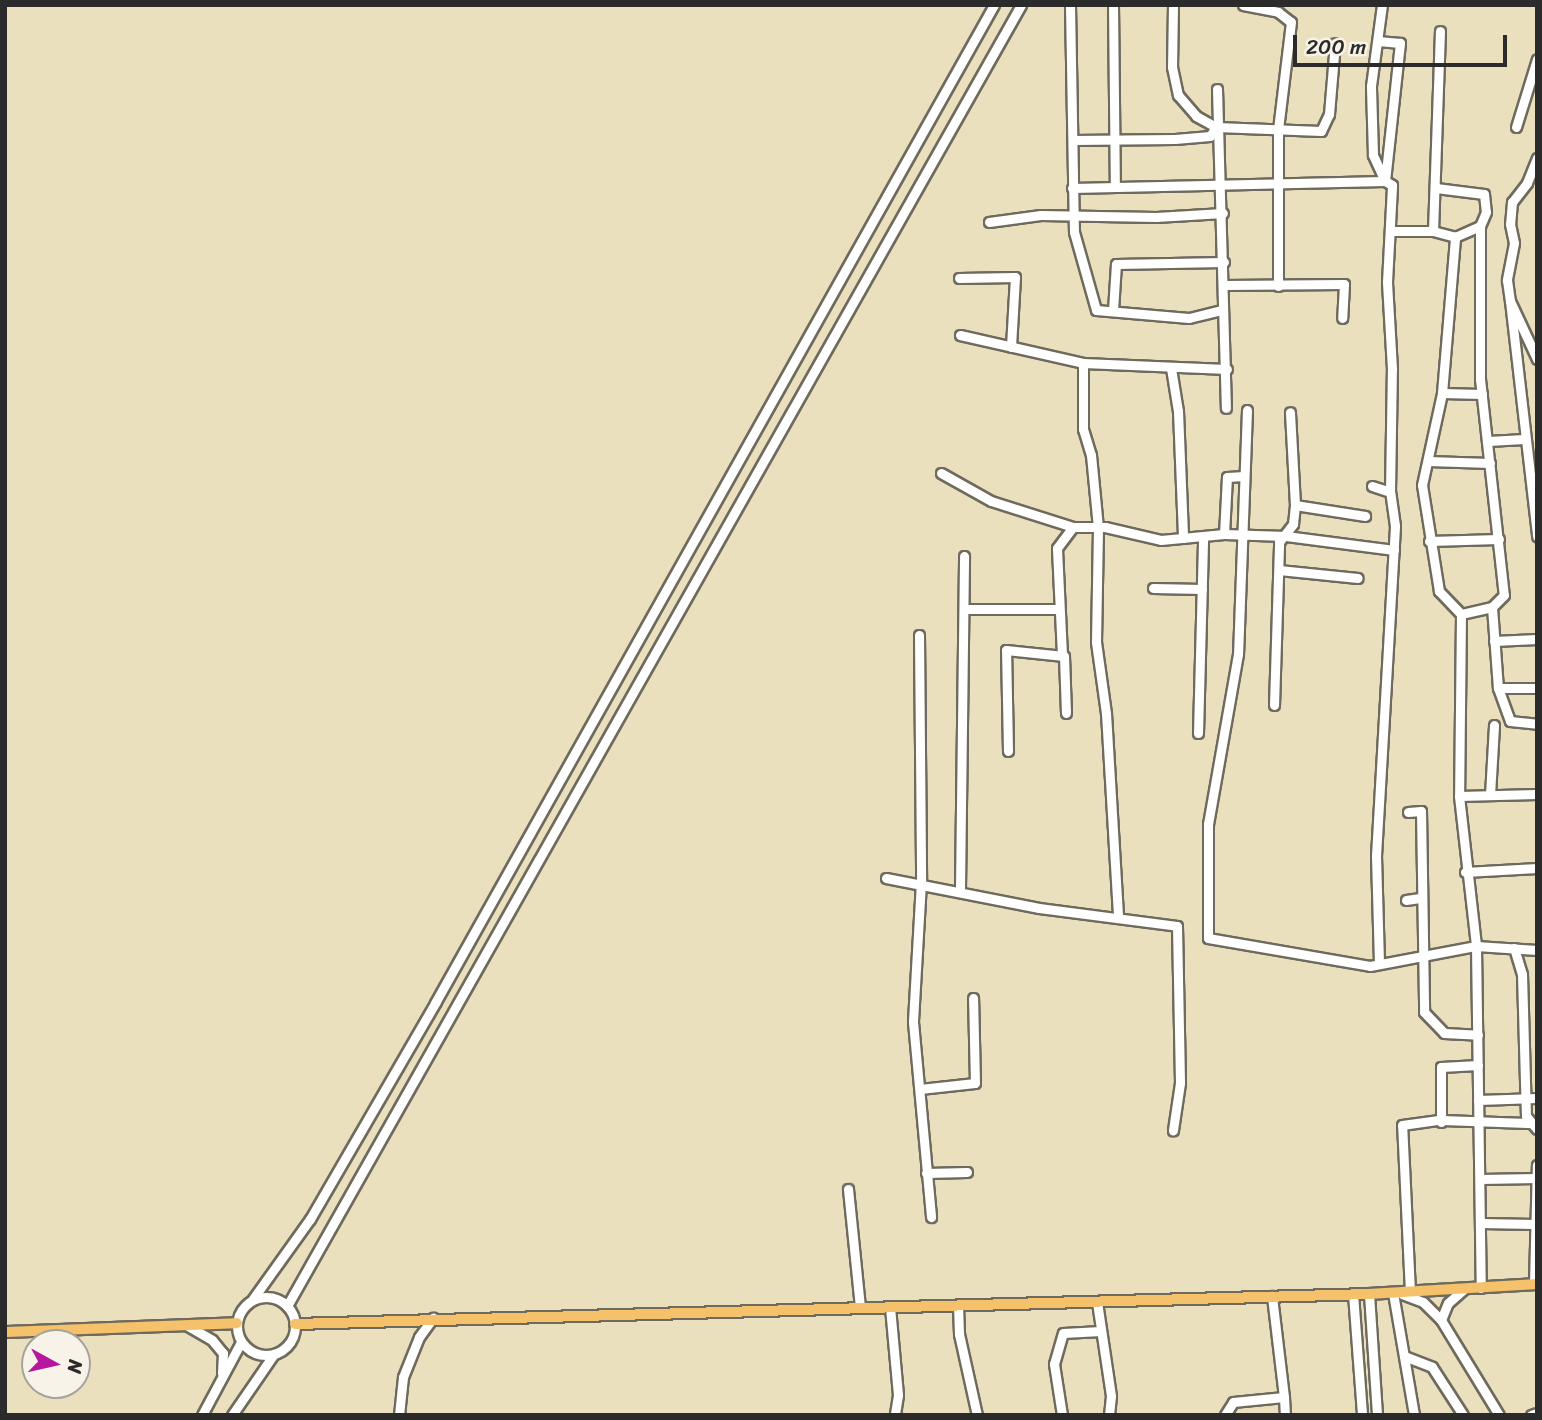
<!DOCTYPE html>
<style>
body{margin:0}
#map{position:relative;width:1542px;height:1420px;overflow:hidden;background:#ebe0be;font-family:Sriracha,sans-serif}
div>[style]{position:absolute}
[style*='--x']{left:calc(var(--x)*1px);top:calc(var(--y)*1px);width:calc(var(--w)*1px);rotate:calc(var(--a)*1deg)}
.roads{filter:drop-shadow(2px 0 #6e6a5e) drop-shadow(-2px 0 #6e6a5e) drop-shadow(0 2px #6e6a5e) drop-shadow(0 -2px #6e6a5e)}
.minor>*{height:9px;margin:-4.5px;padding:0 4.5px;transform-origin:4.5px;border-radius:4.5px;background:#fff}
.minor>.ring{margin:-4.5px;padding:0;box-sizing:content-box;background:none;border:9px solid #fff;border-radius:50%}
.major>*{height:10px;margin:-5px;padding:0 5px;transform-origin:5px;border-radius:5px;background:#f5c16b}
span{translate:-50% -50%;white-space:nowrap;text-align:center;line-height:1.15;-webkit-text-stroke:5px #f7f3e8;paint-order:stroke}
.frame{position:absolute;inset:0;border:7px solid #2b2b2b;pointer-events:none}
.north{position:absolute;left:21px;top:1329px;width:70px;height:70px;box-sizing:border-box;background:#f7f3e8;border:2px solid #a5a39c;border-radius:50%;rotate:98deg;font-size:19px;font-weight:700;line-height:28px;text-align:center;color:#2b2b2b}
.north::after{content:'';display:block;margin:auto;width:24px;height:32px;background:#b5179e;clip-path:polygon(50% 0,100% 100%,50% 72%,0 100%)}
.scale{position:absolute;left:1293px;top:35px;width:214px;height:32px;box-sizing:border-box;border:4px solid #2b2b2b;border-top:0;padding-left:9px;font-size:21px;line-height:24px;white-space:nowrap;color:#2b2b2b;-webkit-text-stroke:5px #f7f3e8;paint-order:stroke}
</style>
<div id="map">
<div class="roads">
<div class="minor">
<div style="--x:1070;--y:5;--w:227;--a:89"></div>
<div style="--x:1074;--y:232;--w:81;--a:74.2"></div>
<div style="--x:1096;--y:310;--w:93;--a:4.9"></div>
<div style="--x:1189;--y:318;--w:33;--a:-14"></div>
<div style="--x:1113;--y:5;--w:182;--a:89.4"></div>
<div style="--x:1173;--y:5;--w:62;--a:90.9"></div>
<div style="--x:1172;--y:67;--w:29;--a:78"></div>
<div style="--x:1178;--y:95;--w:28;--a:49"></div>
<div style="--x:1196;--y:116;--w:23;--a:29"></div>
<div style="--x:1243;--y:5;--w:36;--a:11"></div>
<div style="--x:1278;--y:12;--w:16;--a:38"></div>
<div style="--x:1291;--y:22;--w:108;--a:96.9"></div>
<div style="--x:1278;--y:129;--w:157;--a:90"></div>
<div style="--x:1217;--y:89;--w:319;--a:88.4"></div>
<div style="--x:1516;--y:127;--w:71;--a:-72.8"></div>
<div style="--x:1073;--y:140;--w:102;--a:-0.6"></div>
<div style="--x:1175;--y:139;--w:35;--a:-5"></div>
<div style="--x:1210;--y:136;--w:11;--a:-56"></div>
<div style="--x:1216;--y:127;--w:105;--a:2.2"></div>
<div style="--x:1321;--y:131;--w:19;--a:-65"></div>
<div style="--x:1329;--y:114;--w:71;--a:-85.2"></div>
<div style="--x:1537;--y:158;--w:27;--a:112"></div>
<div style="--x:1527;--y:183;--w:24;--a:128"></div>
<div style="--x:1512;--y:202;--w:22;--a:95"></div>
<div style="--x:1510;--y:224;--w:19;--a:78"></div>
<div style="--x:1514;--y:243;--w:38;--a:101"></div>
<div style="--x:1507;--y:280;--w:21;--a:82"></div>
<div style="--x:1510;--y:301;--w:64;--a:65"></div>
<div style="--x:1072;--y:188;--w:313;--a:-1.3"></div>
<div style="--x:1385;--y:181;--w:139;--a:-83.8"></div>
<div style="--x:1400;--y:43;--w:22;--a:-175"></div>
<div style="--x:1436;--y:188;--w:48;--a:7.1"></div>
<div style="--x:1484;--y:194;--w:18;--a:84"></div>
<div style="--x:1486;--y:212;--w:15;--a:113"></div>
<div style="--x:1480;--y:226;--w:153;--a:90"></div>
<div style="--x:1480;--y:379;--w:217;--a:83.7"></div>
<div style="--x:1504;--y:595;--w:17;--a:135"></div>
<div style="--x:1492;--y:607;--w:32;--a:167"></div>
<div style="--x:1461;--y:614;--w:32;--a:-134"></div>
<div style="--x:1439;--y:591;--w:107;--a:-99.1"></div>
<div style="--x:1422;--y:485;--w:94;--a:-77.7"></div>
<div style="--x:1442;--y:393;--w:157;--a:-85.2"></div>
<div style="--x:989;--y:222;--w:52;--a:-7.7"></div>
<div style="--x:1041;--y:215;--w:115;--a:1"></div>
<div style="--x:1156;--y:217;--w:67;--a:-3.4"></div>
<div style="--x:1391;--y:231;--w:42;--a:0"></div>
<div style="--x:1433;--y:231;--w:23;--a:15"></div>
<div style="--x:1455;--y:237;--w:27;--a:-24"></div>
<div style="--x:1433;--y:231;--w:200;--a:-88"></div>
<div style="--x:959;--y:278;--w:56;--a:-1"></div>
<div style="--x:1015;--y:277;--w:70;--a:93.3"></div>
<div style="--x:1225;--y:285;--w:119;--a:-0.5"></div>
<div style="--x:1344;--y:284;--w:34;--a:93"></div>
<div style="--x:1510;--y:301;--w:237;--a:83.4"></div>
<div style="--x:1113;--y:310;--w:46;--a:-86.3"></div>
<div style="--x:1116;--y:264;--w:108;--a:-1.1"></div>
<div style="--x:960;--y:335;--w:126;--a:12.8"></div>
<div style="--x:1083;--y:363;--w:144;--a:2.4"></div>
<div style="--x:1083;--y:363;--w:66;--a:90"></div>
<div style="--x:1083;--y:429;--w:27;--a:73"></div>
<div style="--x:1091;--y:455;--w:73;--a:84.5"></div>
<div style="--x:1098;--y:528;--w:114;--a:91"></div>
<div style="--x:1096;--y:642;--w:72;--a:82"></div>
<div style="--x:1106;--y:713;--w:203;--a:86.6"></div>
<div style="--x:1171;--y:368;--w:44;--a:80.8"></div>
<div style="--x:1178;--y:411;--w:127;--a:87.7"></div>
<div style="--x:1442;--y:393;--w:40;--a:1.4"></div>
<div style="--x:1247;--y:410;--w:244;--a:92.1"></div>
<div style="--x:1238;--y:654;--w:173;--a:100"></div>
<div style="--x:1208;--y:824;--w:114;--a:90"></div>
<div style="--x:1208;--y:938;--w:164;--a:9.8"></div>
<div style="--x:1370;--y:966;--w:108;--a:-10.7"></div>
<div style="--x:1476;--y:946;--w:61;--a:3.8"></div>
<div style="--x:1488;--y:441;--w:36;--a:-3"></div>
<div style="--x:1428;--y:461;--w:62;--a:1.8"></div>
<div style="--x:941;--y:473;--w:57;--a:29.2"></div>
<div style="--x:991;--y:501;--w:86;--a:17.6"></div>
<div style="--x:1073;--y:527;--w:32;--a:0"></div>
<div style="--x:1105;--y:527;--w:57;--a:13.1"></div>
<div style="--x:1161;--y:540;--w:63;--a:-5.4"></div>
<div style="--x:1224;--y:534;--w:62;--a:1.8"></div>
<div style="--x:1286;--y:536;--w:109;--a:7.4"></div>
<div style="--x:1372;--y:486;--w:19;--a:18"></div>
<div style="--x:1295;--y:505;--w:71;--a:8.9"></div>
<div style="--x:1224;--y:534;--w:57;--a:-87"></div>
<div style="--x:1227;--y:477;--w:17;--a:-3"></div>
<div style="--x:1429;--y:541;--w:70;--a:-1.6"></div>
<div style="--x:1279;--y:570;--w:79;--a:5.8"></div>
<div style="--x:1153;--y:588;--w:49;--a:1.2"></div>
<div style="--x:1492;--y:607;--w:81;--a:85.8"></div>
<div style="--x:1498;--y:688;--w:35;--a:70"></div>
<div style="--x:1510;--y:721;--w:27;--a:6"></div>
<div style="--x:965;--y:609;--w:94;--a:0"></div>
<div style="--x:1461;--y:614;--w:182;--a:90.6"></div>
<div style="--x:1459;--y:796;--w:151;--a:83.5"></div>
<div style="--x:1476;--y:946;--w:342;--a:89.2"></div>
<div style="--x:919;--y:635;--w:247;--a:89.5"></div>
<div style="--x:921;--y:882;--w:140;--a:93.3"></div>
<div style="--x:913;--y:1022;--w:196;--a:84.7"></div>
<div style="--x:1494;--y:641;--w:43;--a:-2.7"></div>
<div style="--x:1062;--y:655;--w:107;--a:-92.7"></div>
<div style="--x:1057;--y:548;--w:26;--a:-53"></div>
<div style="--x:1498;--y:688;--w:39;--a:0"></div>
<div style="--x:1274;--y:705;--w:163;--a:-88.2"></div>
<div style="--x:1279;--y:542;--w:23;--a:-52"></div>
<div style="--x:1293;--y:524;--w:19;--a:-84"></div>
<div style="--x:1295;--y:505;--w:93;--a:-93.1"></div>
<div style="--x:1198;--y:733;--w:195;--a:-88.5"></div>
<div style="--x:1008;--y:751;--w:101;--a:-91.1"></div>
<div style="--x:1006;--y:650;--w:58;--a:5.9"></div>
<div style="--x:1064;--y:656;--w:57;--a:88"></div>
<div style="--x:1490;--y:795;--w:70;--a:-86.7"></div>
<div style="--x:1459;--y:796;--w:78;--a:-1.5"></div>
<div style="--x:1408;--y:812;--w:13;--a:-4"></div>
<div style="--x:1421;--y:811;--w:201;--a:89.1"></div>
<div style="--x:1424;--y:1012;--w:29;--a:46"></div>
<div style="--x:1444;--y:1033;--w:34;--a:3"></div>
<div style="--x:1465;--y:872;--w:72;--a:-3.2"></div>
<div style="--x:886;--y:878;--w:156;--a:11.1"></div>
<div style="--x:1039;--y:908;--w:139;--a:7.4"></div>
<div style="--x:1177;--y:926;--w:157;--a:88.9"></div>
<div style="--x:1180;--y:1083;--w:48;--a:98.5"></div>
<div style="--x:960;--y:889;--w:333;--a:-89.3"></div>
<div style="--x:1406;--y:900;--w:14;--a:-8"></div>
<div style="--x:1514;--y:948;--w:27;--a:73"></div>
<div style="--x:1522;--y:974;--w:142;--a:88.4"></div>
<div style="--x:1526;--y:1116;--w:17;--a:50"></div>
<div style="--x:1379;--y:963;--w:107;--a:-91.6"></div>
<div style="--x:1376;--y:856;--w:331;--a:-86.7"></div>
<div style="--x:1395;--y:526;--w:34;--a:-98"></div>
<div style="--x:1390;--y:492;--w:123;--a:-89.1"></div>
<div style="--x:1392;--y:369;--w:87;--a:-93.3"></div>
<div style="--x:1387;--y:282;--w:97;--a:-87"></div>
<div style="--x:1392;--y:185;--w:8;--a:-150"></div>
<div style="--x:1385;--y:181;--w:29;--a:-115"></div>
<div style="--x:1373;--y:155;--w:69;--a:-91.7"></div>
<div style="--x:1371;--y:86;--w:82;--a:-82.3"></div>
<div style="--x:920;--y:1089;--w:55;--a:-6.2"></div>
<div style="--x:975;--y:1083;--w:85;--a:-91.3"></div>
<div style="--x:1478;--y:1100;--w:59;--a:-1.9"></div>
<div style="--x:1441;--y:1122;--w:55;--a:-90"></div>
<div style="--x:1441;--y:1067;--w:37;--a:-3"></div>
<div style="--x:926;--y:1173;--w:41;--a:-1.4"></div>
<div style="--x:1480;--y:1179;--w:57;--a:-1"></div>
<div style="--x:848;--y:1189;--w:119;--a:84.2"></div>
<div style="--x:1480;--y:1223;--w:55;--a:1"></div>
<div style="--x:1534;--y:1284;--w:119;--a:-88.6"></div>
<div style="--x:1410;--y:1292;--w:167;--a:-92.7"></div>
<div style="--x:1402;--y:1125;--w:37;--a:-8"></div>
<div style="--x:1439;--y:1120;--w:91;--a:1.9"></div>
<div style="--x:1393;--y:1293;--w:124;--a:80.2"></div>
<div style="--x:1353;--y:1294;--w:121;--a:85.7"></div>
<div style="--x:1369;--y:1294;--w:121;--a:86.2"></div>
<div style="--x:1402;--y:1294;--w:22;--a:21"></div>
<div style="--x:1423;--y:1302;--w:25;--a:45"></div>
<div style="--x:1441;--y:1320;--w:111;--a:58.6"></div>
<div class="ring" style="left:237px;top:1297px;width:49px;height:49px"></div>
<div style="--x:252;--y:1300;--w:100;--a:-54.4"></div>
<div style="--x:310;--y:1219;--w:250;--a:-59.9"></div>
<div style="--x:435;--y:1003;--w:1144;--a:-60.75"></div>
<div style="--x:1097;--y:1302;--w:95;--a:81.5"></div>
<div style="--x:1111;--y:1396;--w:19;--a:96"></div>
<div style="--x:958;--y:1305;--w:29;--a:88"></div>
<div style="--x:959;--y:1334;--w:83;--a:77.5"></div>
<div style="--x:287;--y:1306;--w:1494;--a:-60.57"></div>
<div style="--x:890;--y:1307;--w:88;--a:84.8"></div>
<div style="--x:898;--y:1395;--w:20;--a:99"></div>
<div style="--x:1441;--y:1320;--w:18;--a:-68"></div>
<div style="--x:1448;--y:1303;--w:21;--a:-41"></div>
<div style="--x:188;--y:1326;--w:28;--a:30"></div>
<div style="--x:212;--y:1340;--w:17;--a:50"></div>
<div style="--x:223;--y:1353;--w:20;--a:93"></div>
<div style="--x:1404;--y:1356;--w:30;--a:21"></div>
<div style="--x:1432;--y:1367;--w:57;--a:57.1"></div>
<div style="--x:1284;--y:1397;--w:18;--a:87"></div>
<div style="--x:202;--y:1415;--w:83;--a:-61.9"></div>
<div style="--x:232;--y:1415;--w:74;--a:-55.5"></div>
<div style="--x:399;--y:1415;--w:38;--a:-84"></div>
<div style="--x:403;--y:1377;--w:43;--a:-68.2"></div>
<div style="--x:419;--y:1337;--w:24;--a:-54"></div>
<div style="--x:1062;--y:1415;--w:52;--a:-98.9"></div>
<div style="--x:1054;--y:1364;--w:32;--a:-74"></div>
<div style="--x:1063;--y:1333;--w:38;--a:-3"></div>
<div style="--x:1225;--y:1415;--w:15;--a:-58"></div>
<div style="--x:1233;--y:1402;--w:51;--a:-5.6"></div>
<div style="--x:1284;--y:1397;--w:102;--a:-96.8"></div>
<div style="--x:1531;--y:1415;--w:6;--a:-18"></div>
</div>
<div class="major">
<div style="--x:295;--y:1324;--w:1074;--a:-1.6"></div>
<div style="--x:1369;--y:1294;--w:168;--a:-3.4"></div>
<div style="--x:5;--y:1332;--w:232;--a:-2.2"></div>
</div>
</div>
<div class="frame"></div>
<div class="north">N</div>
<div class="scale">200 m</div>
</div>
